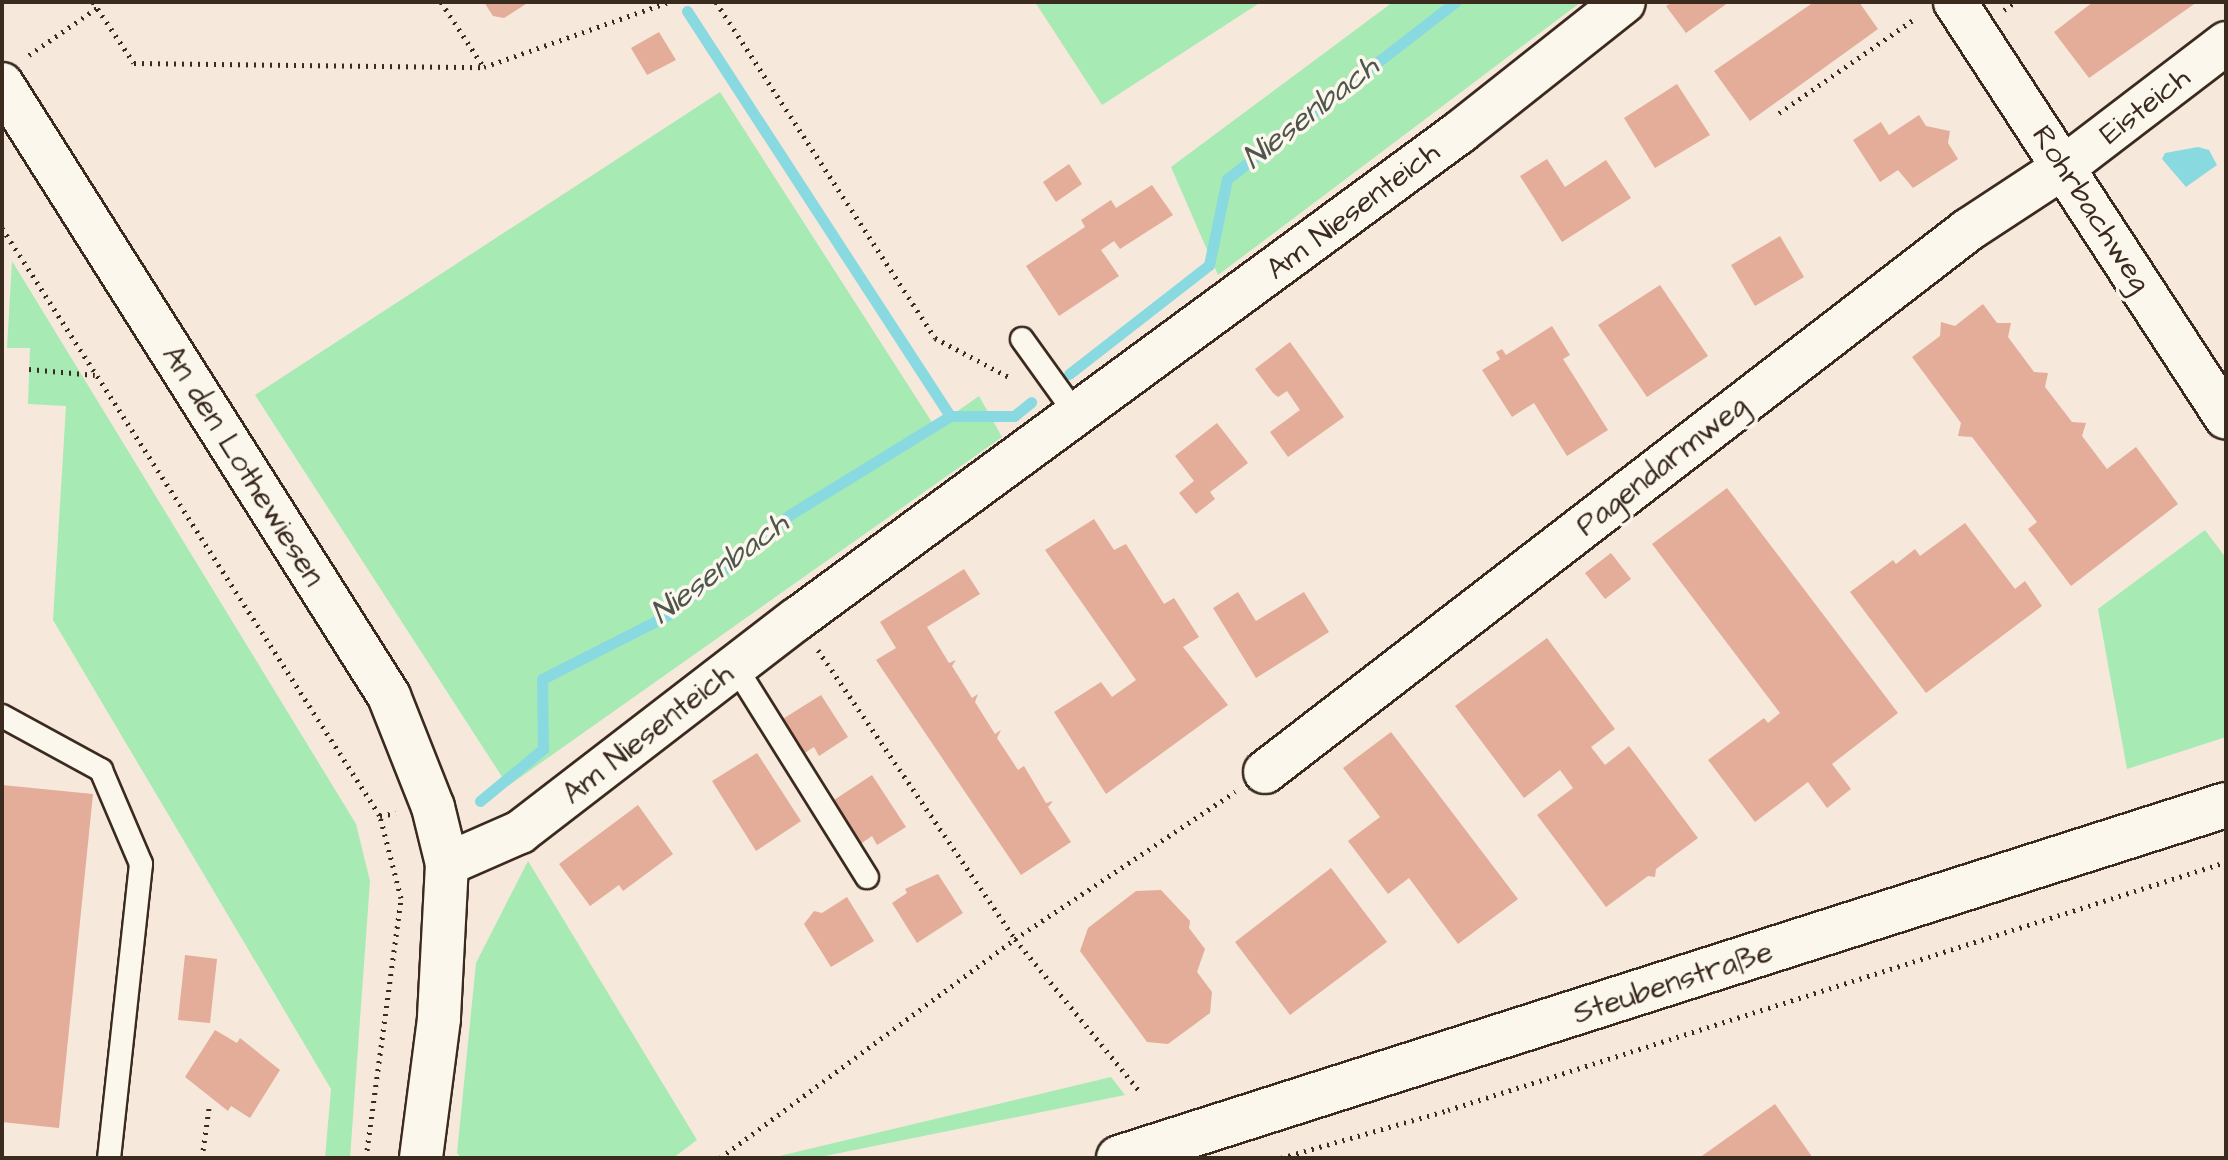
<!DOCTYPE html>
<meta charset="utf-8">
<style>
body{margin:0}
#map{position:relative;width:2228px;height:1160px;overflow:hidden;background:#f6e8db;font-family:"Architects Daughter",sans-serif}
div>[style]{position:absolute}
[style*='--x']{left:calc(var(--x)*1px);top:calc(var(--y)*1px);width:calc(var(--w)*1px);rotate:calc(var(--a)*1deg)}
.green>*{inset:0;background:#a7eab4}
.water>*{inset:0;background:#89dae0}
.stream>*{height:11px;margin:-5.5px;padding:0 5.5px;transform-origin:5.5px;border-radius:5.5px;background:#89dae0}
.building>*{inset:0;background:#e3ad99}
.path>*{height:5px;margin-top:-2.5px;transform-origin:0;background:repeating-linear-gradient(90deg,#3b2a1e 0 2px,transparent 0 8px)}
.roads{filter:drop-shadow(2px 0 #3b2a1e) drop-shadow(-2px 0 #3b2a1e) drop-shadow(0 2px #3b2a1e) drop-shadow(0 -2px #3b2a1e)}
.service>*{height:22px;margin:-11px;padding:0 11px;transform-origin:11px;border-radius:11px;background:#fbf7ec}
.minor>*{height:42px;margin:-21px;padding:0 21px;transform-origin:21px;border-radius:21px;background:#fbf7ec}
.tertiary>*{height:44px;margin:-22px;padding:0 22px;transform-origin:22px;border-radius:22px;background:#fbf7ec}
span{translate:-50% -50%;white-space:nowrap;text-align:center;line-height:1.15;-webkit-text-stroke:7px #fbf7ec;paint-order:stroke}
.street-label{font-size:30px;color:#3b2a1e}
.water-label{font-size:32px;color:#4e564e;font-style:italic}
.frame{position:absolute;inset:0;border:4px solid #3b2a1e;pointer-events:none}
</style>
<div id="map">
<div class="green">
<div style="clip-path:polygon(1035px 2px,1261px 2px,1102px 105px)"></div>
<div style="clip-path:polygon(1393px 2px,1581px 2px,1218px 275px,1171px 167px)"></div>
<div style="clip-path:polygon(720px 92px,935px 427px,979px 396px,1002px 437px,508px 786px,255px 395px)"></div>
<div style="clip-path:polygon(12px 261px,356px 824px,370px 881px,350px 1158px,325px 1158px,331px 1089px,53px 620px,66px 406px,28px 404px,30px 348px,7px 348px)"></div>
<div style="clip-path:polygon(2205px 530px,2226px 558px,2226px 737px,2127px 769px,2098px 609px)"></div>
<div style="clip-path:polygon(528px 861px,697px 1140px,673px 1158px,461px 1158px,457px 1153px,476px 963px)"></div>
<div style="clip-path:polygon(1111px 1077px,1125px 1095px,815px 1158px,771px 1158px)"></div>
</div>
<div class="water">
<div style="clip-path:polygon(2198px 147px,2209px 150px,2217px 165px,2186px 187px,2162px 159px,2165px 153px)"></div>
</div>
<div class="stream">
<div style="--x:687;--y:11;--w:483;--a:57"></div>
<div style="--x:1069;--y:374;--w:177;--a:-37.9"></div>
<div style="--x:1209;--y:265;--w:88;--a:-78.2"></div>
<div style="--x:1227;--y:179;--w:289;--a:-37.8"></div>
<div style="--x:480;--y:801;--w:82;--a:-39.5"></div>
<div style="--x:543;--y:749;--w:70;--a:-90.8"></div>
<div style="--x:542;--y:679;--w:141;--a:-26.9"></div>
<div style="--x:668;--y:615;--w:159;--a:-39.4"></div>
<div style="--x:791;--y:514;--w:187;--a:-31.6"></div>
<div style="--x:950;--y:416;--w:64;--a:0"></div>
<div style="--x:1014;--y:416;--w:22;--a:-39"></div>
</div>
<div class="building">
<div style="clip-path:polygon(484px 2px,529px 2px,504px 18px,493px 16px)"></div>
<div style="clip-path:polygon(1673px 2px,1729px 2px,1686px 33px,1666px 6px)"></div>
<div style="clip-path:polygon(1814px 2px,1859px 2px,1878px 29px,1750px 121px,1714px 71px)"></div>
<div style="clip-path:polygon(2093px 2px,2197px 2px,2089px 78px,2054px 32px)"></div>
<div style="clip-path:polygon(659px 32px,676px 60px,647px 75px,631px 48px)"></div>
<div style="clip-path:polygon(1677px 84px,1710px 135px,1655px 168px,1624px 118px)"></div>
<div style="clip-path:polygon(1919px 115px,1926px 126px,1950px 131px,1948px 143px,1958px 159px,1913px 188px,1898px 170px,1880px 182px,1853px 140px,1881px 122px,1889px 135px)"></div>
<div style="clip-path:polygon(1547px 159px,1565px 187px,1606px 160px,1631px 198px,1562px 242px,1520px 176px)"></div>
<div style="clip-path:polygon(1069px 164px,1082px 184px,1056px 202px,1043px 182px)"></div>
<div style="clip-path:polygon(1152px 185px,1173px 215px,1120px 249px,1114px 241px,1101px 250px,1119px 276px,1059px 316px,1026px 266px,1085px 227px,1081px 220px,1111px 200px,1116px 208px)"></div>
<div style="clip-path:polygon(1780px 236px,1804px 277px,1755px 306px,1731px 265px)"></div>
<div style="clip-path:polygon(1660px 285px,1708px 356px,1647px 397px,1598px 325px)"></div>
<div style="clip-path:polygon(1983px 304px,1997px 323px,2011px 323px,2008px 337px,2034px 372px,2048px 373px,2045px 387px,2072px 422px,2086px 423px,2082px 436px,2107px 469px,2136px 447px,2178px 504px,2071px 586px,2028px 529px,2037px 522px,1972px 437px,1958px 436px,1961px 423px,1912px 357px,1940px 336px,1941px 322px,1955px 326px)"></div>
<div style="clip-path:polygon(1552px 326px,1570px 355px,1563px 359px,1608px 430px,1567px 456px,1534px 403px,1512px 417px,1482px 370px,1500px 359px,1496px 352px,1502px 349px,1506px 355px)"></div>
<div style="clip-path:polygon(1290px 342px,1344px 417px,1288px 457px,1270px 432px,1300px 410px,1287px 391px,1278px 397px,1273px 393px,1255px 369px)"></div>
<div style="clip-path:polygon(1217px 423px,1248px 463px,1210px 492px,1215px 499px,1196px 514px,1179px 493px,1194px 481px,1175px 456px)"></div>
<div style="clip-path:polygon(1727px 488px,1898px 713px,1832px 764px,1851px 789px,1827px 808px,1808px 782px,1755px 822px,1708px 760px,1764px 718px,1768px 723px,1780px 713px,1652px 544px)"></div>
<div style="clip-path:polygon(1094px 519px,1114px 550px,1126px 544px,1164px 604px,1174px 598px,1199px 637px,1183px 647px,1228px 705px,1106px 794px,1054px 712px,1101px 682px,1112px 697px,1136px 680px,1045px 550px)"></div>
<div style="clip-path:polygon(1965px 523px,2015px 589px,2025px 581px,2042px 606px,1926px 693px,1850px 592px,1893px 560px,1896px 564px,1915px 549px,1920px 556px)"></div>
<div style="clip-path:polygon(1611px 553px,1631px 579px,1605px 599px,1585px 573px)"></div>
<div style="clip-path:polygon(964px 569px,980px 594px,927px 627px,949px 663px,956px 660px,952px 666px,972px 698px,978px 694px,975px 702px,995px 734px,1001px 730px,997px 738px,1018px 770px,1024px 766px,1046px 803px,1053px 801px,1048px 807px,1071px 842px,1021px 875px,876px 660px,896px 648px,880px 622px)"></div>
<div style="clip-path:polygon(1238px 592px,1256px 621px,1304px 592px,1329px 632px,1256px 678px,1213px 608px)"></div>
<div style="clip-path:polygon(1547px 638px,1615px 729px,1591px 747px,1605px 765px,1629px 746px,1698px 838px,1656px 869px,1655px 877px,1648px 876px,1606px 907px,1537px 815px,1573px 788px,1560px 770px,1524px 798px,1455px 706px)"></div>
<div style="clip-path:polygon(821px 695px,848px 737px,819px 756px,814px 747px,800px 756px,778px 722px)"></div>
<div style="clip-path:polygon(1391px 732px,1518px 899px,1458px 944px,1409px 878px,1388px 894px,1348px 841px,1380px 817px,1343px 768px)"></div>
<div style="clip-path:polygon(757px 753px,801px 821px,756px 851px,712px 781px)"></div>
<div style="clip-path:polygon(872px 775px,906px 827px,877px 845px,872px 836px,859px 845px,831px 802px)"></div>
<div style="clip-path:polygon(2px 785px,93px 794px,59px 1128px,2px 1122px)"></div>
<div style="clip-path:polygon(638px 805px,673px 854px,623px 891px,619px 885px,590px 906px,559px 864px)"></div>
<div style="clip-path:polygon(1331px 868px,1387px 942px,1290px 1015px,1235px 942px)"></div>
<div style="clip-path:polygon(938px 874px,963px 913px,917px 943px,892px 903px,907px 893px,905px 889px)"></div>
<div style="clip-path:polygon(1161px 890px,1190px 921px,1189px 928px,1205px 949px,1197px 972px,1212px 992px,1210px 1013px,1168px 1044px,1147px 1042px,1080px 951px,1088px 928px,1136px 891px)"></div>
<div style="clip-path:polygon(847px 897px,874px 941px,831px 967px,804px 924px,814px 911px,822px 913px)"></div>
<div style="clip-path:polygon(185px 955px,217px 959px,210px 1023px,178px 1020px)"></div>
<div style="clip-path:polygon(215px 1030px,237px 1043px,240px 1038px,280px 1070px,250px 1118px,231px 1106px,228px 1111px,185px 1077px)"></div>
<div style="clip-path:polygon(1775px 1104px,1813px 1158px,1699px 1158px)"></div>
</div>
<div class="path">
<div style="--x:93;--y:2;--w:73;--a:56.1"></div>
<div style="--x:134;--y:63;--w:350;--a:0.7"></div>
<div style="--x:484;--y:67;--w:196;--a:-19.4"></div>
<div style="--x:441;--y:2;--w:77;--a:56.7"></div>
<div style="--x:716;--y:2;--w:401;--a:56.9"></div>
<div style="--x:935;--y:338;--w:86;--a:27.8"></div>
<div style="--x:2004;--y:10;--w:14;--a:-36"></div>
<div style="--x:29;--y:55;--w:83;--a:-34.7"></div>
<div style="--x:1779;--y:113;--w:165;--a:-34.8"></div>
<div style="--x:2;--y:228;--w:699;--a:57.26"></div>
<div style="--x:380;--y:816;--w:16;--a:-11"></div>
<div style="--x:29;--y:369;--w:66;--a:5.2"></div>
<div style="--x:818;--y:650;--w:350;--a:55.7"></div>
<div style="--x:1015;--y:939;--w:199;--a:50.7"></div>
<div style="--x:202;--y:1158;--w:50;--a:-82"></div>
<div style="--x:366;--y:1158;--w:262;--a:-82.3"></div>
<div style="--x:401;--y:898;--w:85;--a:-104.4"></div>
<div style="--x:720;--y:1158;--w:367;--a:-36.6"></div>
<div style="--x:1015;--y:939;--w:265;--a:-33.8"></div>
<div style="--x:1281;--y:1158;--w:174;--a:-16"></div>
<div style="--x:1448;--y:1110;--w:817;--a:-17.68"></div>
</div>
<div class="roads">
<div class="service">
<div style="--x:1022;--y:339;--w:96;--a:54.3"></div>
<div style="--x:735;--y:666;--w:249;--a:58"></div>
<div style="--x:2;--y:716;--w:113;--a:28.6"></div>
<div style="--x:101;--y:770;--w:102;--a:66.9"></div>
<div style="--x:141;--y:864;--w:296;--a:96.2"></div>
</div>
<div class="minor">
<div style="--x:1955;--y:2;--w:496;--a:56.9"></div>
<div style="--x:2;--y:84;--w:724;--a:57.69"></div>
<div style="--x:389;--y:696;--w:119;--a:68.4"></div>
<div style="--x:433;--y:807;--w:59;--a:76.2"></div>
<div style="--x:447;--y:864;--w:155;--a:93"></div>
<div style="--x:439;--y:1019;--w:140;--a:97.4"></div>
<div style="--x:1265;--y:772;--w:888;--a:-37.63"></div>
<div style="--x:1968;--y:230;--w:115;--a:-33.3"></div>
<div style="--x:2064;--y:167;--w:204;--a:-37.4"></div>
<div style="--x:447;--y:864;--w:80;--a:-23.7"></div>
<div style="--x:520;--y:832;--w:349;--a:-37.6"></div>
<div style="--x:797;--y:619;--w:823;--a:-36.3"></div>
<div style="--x:1460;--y:132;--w:209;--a:-38.4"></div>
</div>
<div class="tertiary">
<div style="--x:1119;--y:1158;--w:1162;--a:-17.69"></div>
</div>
</div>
<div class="street-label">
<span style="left:2145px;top:106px;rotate:-38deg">Eisteich</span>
<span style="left:2091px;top:209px;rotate:57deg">Rohrbachweg</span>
<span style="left:1353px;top:211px;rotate:-37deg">Am Niesenteich</span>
<span style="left:243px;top:466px;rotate:58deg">An den Lothewiesen</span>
<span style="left:1662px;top:466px;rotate:-38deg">Pagendarmweg</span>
<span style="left:648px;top:734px;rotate:-38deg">Am Niesenteich</span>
<span style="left:1673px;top:983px;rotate:-18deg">Steubenstraße</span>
</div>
<div class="water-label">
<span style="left:1311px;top:113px;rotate:-38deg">Niesenbach</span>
<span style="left:720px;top:569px;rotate:-37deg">Niesenbach</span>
</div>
<div class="frame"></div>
</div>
